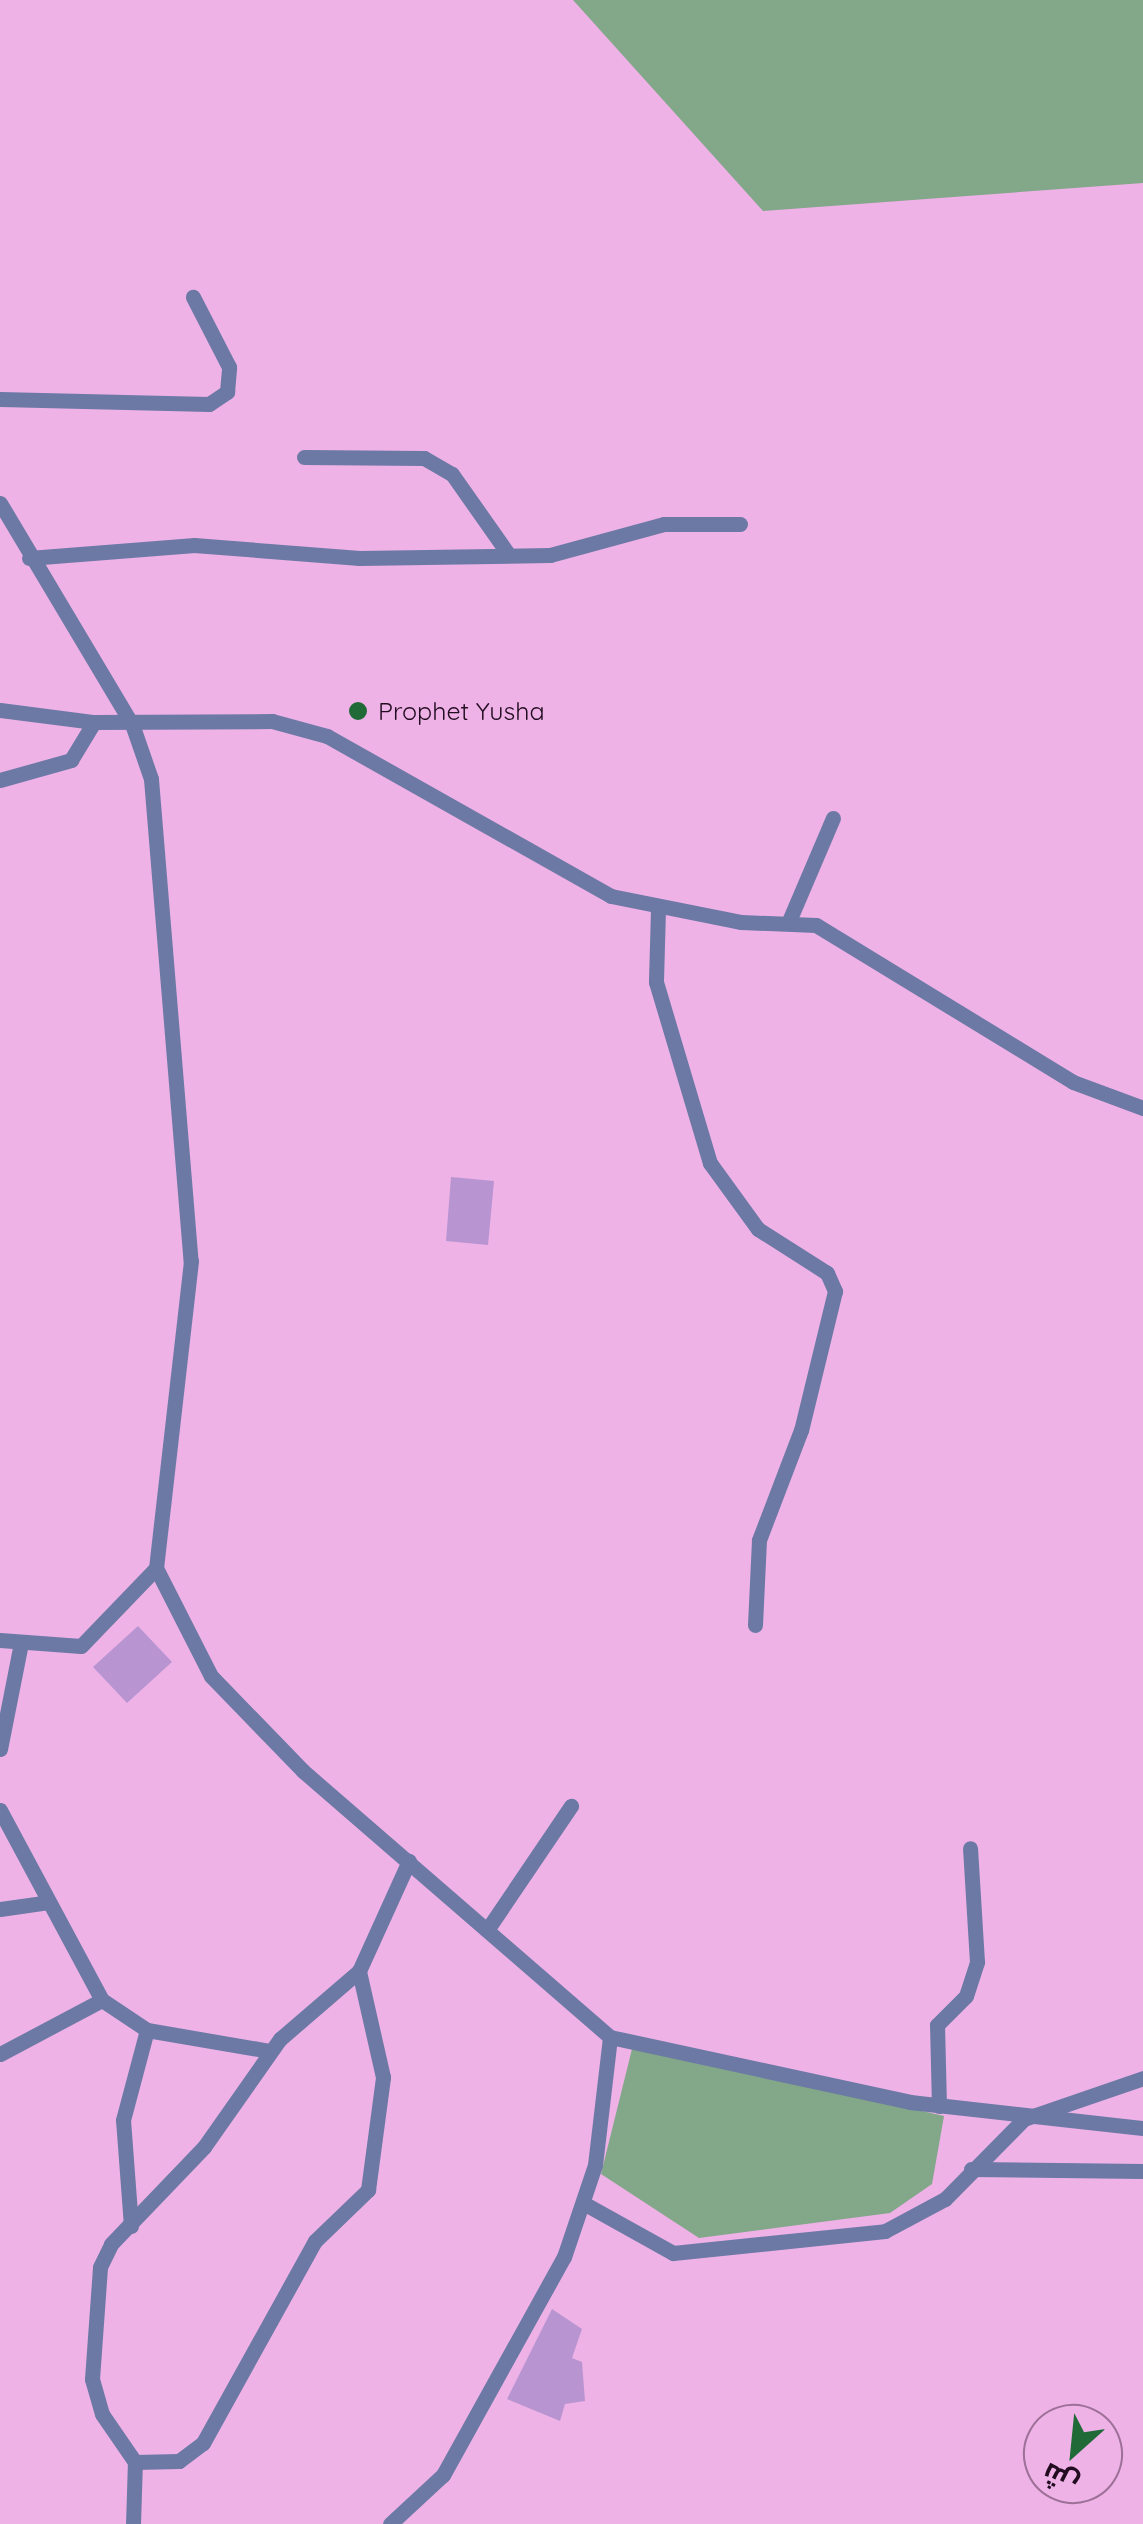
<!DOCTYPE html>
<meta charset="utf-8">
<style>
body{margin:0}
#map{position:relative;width:1143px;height:2524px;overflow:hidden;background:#eeb2e7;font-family:Quicksand,Cairo,sans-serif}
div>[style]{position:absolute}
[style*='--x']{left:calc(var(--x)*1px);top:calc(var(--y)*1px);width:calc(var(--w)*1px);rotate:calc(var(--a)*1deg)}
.green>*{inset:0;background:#82a789}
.building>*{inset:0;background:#b895d1}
.minor>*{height:15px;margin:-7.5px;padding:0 7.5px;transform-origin:7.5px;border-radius:7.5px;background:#6c79a5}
.dots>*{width:28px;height:28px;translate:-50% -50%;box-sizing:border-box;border:5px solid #eeb2e7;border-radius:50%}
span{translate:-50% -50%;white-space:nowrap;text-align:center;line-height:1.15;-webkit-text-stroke:8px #eeb2e7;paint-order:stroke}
.poi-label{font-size:25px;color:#220c20}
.left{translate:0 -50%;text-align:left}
.north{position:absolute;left:1023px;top:2404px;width:100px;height:100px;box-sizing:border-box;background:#eeb2e7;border:2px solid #9c7097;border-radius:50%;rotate:207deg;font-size:28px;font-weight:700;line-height:40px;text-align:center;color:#220c20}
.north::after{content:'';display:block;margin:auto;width:35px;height:45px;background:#206a38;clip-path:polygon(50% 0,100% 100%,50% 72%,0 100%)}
</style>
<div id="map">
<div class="green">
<div style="clip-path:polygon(573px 0,1143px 0,1143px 183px,763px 211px)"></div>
<div style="clip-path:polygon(633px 2045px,944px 2116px,932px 2184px,890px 2213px,699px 2238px,601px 2174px)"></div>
</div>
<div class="building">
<div style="clip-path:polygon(451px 1177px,494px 1181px,488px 1245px,446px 1241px)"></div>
<div style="clip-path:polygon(138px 1626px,172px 1662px,127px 1703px,93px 1667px)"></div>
<div style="clip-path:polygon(552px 2309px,582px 2329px,572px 2358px,582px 2362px,585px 2401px,565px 2404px,560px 2421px,507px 2399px)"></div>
</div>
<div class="minor">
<div style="--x:0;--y:399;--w:209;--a:1.4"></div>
<div style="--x:209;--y:404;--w:22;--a:-34"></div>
<div style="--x:227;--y:392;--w:25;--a:-85"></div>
<div style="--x:229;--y:367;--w:79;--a:-117.2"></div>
<div style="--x:304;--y:457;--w:120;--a:0.5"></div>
<div style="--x:424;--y:458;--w:32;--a:30"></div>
<div style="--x:452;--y:474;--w:99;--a:54.9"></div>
<div style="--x:0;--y:503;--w:257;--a:59.2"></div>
<div style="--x:132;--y:724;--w:58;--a:70.9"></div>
<div style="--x:151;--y:779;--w:484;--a:85.3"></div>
<div style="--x:191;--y:1261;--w:309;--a:96.5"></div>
<div style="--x:156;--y:1568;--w:121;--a:63"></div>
<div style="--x:211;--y:1676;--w:132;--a:45.9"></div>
<div style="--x:303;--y:1771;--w:406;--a:40.9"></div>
<div style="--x:610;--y:2037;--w:307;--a:12.2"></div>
<div style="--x:910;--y:2102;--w:234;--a:6.4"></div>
<div style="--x:29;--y:558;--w:166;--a:-4.5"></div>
<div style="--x:194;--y:545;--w:166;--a:4.5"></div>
<div style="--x:359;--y:558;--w:191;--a:-0.9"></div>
<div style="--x:550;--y:555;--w:118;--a:-15.2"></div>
<div style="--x:664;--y:524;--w:76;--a:0"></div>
<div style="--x:0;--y:710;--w:95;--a:7.3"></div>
<div style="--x:94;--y:722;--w:178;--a:-0.3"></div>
<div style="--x:272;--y:721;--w:57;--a:15.3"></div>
<div style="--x:327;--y:736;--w:326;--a:29.4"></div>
<div style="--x:611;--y:896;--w:133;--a:11.3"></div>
<div style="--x:741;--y:922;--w:75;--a:2.3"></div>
<div style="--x:816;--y:925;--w:301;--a:31.4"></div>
<div style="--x:1073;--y:1082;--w:75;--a:20.4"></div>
<div style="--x:0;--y:780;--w:74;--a:-15.7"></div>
<div style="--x:71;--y:760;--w:44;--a:-58.8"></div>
<div style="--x:658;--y:909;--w:73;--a:91.6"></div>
<div style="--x:656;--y:982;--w:189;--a:73.4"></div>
<div style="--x:710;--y:1163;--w:82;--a:54"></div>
<div style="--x:758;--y:1229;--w:82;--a:32.5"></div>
<div style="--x:827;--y:1273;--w:20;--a:66"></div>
<div style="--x:835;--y:1291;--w:143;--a:103.7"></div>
<div style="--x:801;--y:1430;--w:118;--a:110.9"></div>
<div style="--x:759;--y:1540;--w:85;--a:92.7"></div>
<div style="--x:789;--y:921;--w:112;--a:-66.9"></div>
<div style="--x:0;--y:1640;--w:81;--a:4.2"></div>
<div style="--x:81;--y:1646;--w:108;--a:-46.1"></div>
<div style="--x:0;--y:1749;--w:108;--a:-78.8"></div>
<div style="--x:0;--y:1810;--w:216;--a:61.8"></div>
<div style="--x:102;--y:2000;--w:54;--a:33.7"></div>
<div style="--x:147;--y:2030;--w:125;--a:9.7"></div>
<div style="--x:0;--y:1909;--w:49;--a:-8.1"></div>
<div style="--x:487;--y:1930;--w:150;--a:-55.9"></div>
<div style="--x:0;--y:2054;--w:115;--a:-27.9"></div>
<div style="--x:939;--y:2106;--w:81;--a:-91.4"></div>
<div style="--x:937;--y:2025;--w:41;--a:-45"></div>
<div style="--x:966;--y:1996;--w:36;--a:-72"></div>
<div style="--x:977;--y:1962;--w:114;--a:-93.5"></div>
<div style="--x:971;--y:2169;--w:172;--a:0.7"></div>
<div style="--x:585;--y:2204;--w:101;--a:29.1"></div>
<div style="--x:673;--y:2253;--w:213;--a:-5.9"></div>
<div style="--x:885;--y:2231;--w:68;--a:-28.1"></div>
<div style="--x:945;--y:2199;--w:112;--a:-45.4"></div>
<div style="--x:1024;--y:2119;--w:126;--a:-19"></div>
<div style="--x:131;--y:2226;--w:106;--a:-94.3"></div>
<div style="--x:123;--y:2120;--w:93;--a:-75.1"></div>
<div style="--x:135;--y:2462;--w:44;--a:-1.3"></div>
<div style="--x:179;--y:2461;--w:30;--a:-37"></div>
<div style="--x:203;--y:2443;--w:231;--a:-61"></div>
<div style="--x:315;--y:2241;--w:74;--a:-43.9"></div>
<div style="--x:368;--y:2190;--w:114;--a:-82.4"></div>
<div style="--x:383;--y:2077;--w:109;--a:-102.8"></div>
<div style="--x:133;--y:2524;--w:62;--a:-88.2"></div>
<div style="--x:135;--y:2462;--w:58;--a:-124.5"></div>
<div style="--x:102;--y:2414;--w:36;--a:-106"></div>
<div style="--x:92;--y:2379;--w:112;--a:-85.9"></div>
<div style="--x:100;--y:2267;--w:25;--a:-64"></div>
<div style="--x:111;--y:2244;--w:134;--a:-46.2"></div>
<div style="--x:204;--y:2147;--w:132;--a:-54.9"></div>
<div style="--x:280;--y:2039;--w:104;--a:-40.7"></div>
<div style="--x:359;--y:1971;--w:121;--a:-65.6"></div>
<div style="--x:390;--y:2524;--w:72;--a:-42.8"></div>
<div style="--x:443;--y:2475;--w:249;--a:-61"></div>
<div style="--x:564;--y:2257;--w:97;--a:-71.4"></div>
<div style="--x:595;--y:2165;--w:129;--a:-83.3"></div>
</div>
<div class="dots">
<div style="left:358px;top:711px;background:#206a38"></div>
</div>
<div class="poi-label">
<span class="left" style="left:378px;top:711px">Prophet Yusha</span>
</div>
<div class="north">ش</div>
</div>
